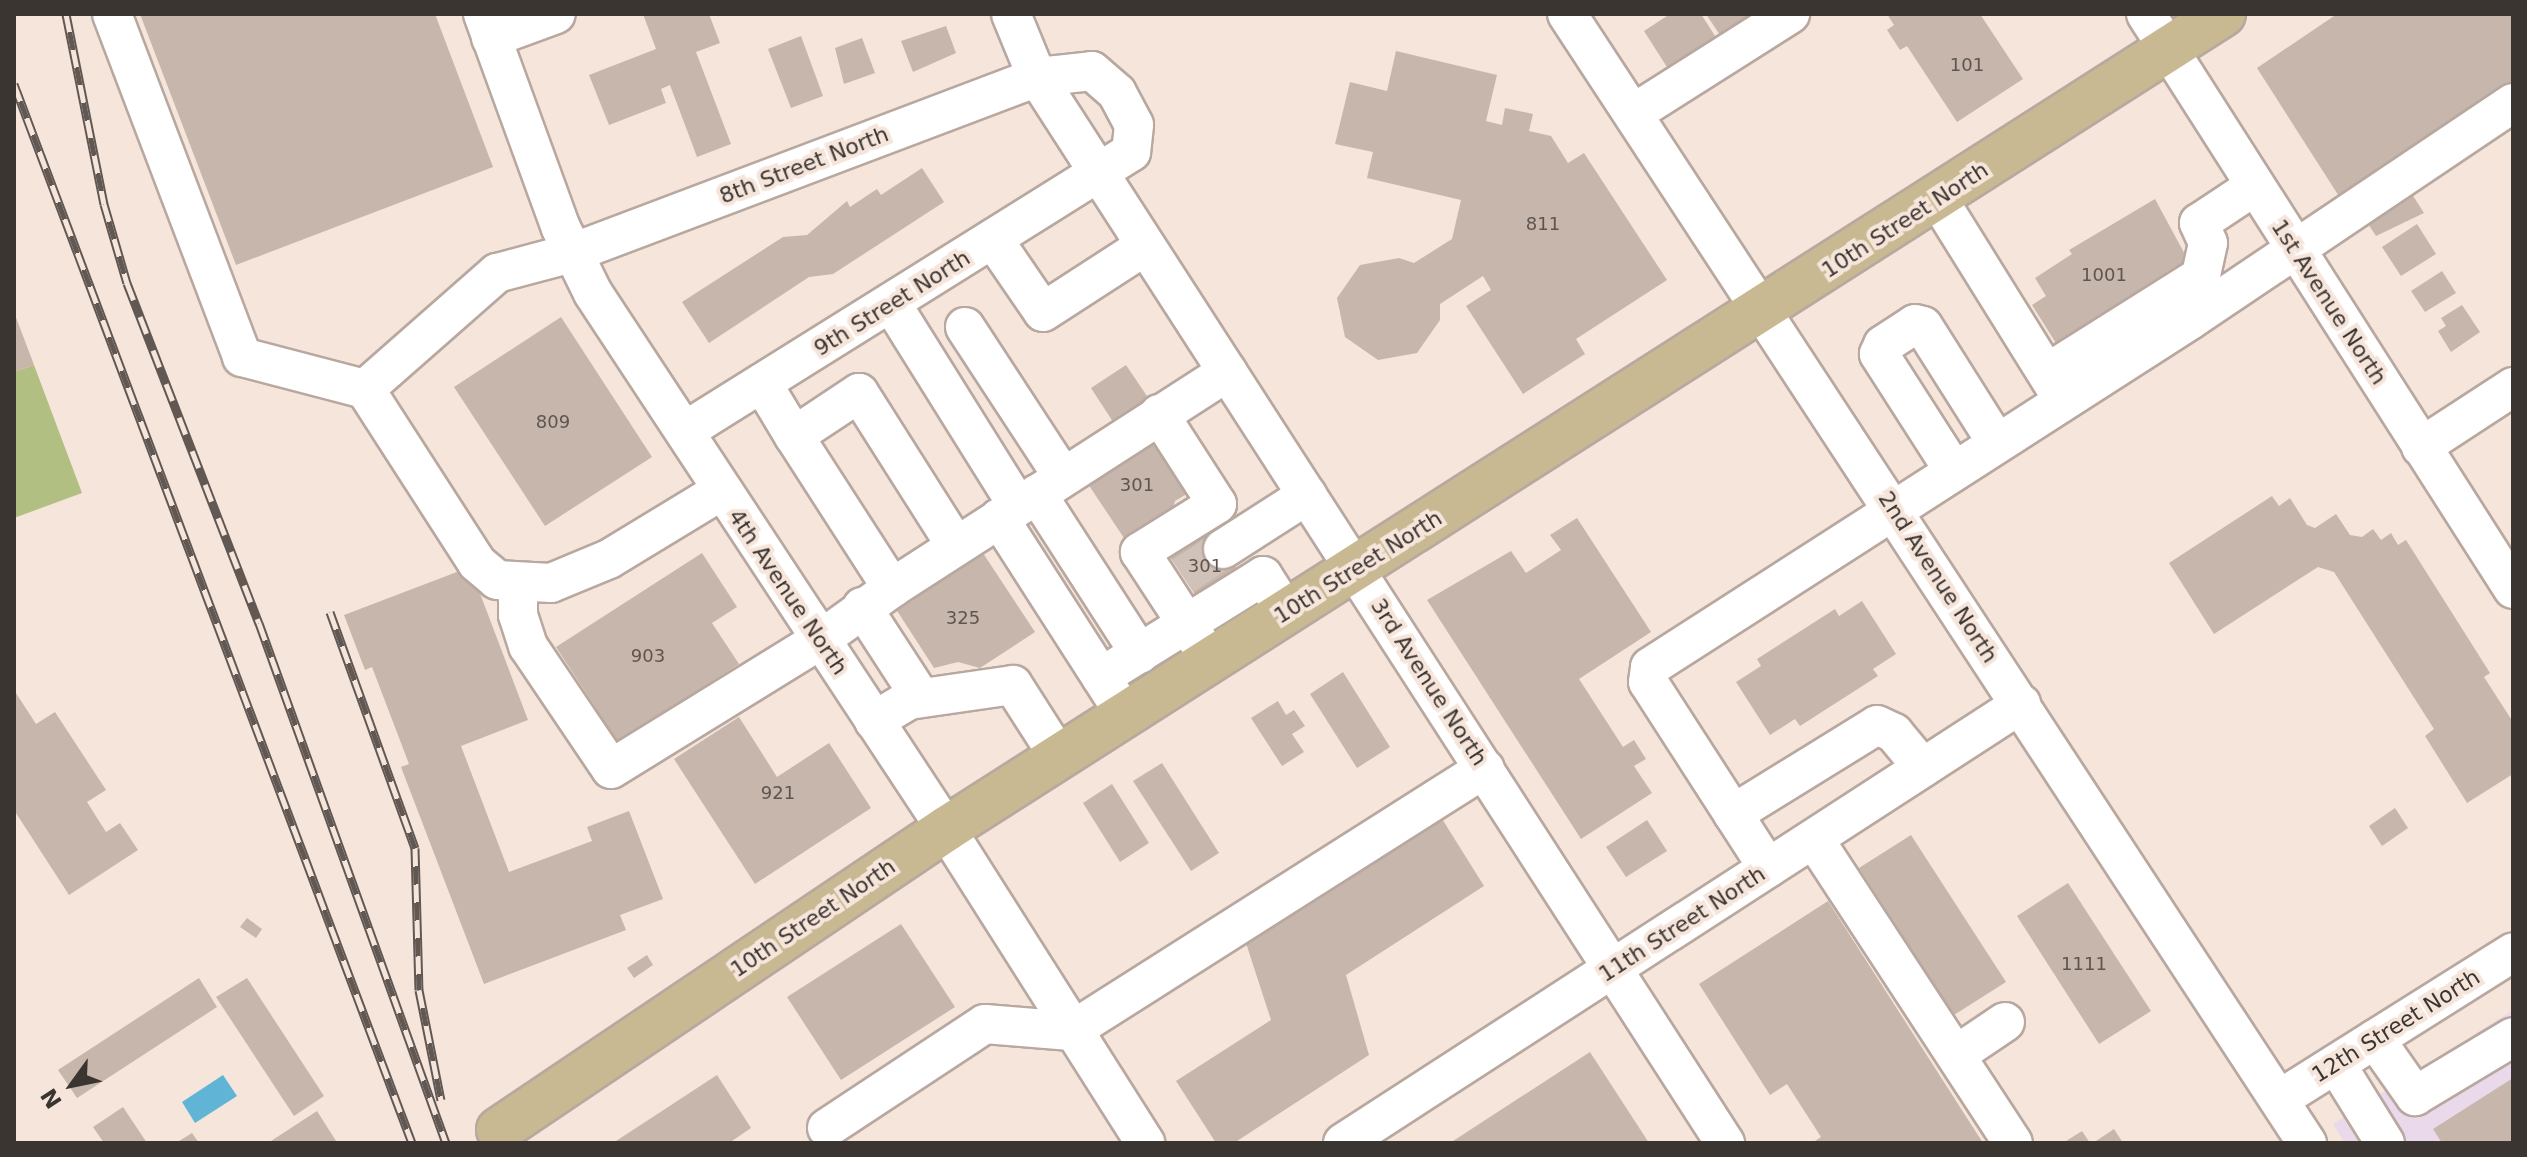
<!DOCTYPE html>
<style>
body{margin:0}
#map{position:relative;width:2527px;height:1157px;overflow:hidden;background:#f6e5db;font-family:"DejaVu Sans",sans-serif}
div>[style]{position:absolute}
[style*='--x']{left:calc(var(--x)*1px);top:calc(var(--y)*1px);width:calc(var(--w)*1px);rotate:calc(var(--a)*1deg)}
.commercial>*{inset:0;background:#e9d9eb}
.green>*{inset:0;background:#b2bf83}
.water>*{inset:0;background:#60b5d6}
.building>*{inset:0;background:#c6b6ac}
.minor-tunnel>*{height:38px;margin-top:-19px;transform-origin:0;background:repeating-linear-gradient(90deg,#d1c2b9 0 38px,transparent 0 57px)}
.roads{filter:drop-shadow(2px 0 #b8a89f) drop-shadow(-2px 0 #b8a89f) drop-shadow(0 2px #b8a89f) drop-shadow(0 -2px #b8a89f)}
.minor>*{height:38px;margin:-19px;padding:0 19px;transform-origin:19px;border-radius:19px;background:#fff}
.major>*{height:44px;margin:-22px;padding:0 22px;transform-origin:22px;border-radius:22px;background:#c8b992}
.rail>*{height:9px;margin-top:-4.5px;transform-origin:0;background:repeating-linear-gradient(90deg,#f6e5db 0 18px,#615853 0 36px);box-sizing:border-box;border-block:2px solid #615853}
span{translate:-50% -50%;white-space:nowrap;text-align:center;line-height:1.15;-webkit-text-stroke:8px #f6e5db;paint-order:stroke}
.number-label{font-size:18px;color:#5e5550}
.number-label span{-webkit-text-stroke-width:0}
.street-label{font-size:22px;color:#3b3531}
.frame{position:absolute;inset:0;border:16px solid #3b3531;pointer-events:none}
.north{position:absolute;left:32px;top:1045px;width:80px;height:80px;-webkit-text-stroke:6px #f6e5db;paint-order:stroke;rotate:237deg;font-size:22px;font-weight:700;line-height:32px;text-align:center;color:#3b3531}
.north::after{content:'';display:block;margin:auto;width:28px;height:36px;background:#3b3531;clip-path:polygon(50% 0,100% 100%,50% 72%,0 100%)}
</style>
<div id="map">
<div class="commercial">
<div style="clip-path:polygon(2513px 1010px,2513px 1143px,2345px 1143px,2333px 1124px)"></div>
</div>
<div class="green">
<div style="clip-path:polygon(34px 365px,82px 493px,14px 518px,14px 372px)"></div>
</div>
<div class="water">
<div style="clip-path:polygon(223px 1075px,237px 1096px,195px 1123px,182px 1102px)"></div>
</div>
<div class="building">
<div style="clip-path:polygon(140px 14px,435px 14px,493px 167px,236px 265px)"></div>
<div style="clip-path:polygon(643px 14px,709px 14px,720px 43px,696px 52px,731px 144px,697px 157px,670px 85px,661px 89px,666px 103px,609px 125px,589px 75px,656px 49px)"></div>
<div style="clip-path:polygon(1670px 14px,1701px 14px,1722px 47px,1674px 78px,1644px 31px)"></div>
<div style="clip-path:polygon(1706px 14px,1746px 15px,1773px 14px,1726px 44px)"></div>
<div style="clip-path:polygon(1887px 14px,1980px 14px,2023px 79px,1957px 122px,1907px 46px,1900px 50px,1887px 30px,1894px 25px)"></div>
<div style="clip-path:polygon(2337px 14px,2513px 14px,2513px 86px,2342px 201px,2257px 68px)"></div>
<div style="clip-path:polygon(946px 26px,956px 53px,913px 72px,901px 41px)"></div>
<div style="clip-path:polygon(801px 36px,823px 96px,791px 108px,768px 49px)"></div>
<div style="clip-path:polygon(862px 38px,875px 73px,844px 84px,835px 48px)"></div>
<div style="clip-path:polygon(1396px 51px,1497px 75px,1486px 121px,1502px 125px,1505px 108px,1533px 114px,1529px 131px,1551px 136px,1568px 163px,1584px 153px,1667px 280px,1576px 339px,1585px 354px,1523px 394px,1466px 306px,1491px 290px,1483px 276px,1440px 304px,1440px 320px,1417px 353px,1378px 360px,1345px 337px,1337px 298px,1360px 265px,1399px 258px,1414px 263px,1452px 239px,1461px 200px,1367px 178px,1373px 152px,1335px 144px,1350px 82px,1387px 91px)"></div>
<div style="clip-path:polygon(922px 168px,944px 202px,833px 274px,809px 277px,709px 343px,682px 302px,783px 237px,807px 235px,847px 201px,850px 207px,877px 189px,881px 195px)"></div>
<div style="clip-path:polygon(2410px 191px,2424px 213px,2376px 236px,2363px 216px)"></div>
<div style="clip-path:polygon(2155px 199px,2188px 260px,2161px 284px,2059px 348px,2032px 305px,2046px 296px,2035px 278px,2072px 254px,2069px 250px)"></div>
<div style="clip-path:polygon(2417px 224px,2436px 254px,2401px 276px,2382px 247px)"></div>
<div style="clip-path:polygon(2442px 271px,2456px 293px,2425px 312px,2411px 291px)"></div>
<div style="clip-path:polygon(2462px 305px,2480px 332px,2451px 352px,2438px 331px,2446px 326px,2441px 318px)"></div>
<div style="clip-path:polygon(14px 312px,34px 365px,14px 372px)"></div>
<div style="clip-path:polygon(561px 317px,652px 457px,545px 526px,454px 387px)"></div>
<div style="clip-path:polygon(1126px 365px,1153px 405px,1117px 428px,1091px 388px)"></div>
<div style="clip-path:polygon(1152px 434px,1190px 492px,1175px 501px,1173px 511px,1126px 541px,1084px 478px)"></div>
<div style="clip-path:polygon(2272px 496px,2279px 506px,2290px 498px,2307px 525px,2315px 528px,2336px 514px,2350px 535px,2362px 537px,2373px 529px,2381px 540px,2391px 533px,2398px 545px,2406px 540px,2490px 673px,2484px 677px,2513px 722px,2513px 774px,2467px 803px,2425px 736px,2434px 729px,2334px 572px,2318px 567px,2214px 634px,2169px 563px)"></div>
<div style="clip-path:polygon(1577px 518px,1651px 632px,1579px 679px,1623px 747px,1634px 740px,1646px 759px,1634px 766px,1652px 793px,1581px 839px,1427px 600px,1511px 551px,1526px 573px,1561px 550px,1550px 535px)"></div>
<div style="clip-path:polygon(1211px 530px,1241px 575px,1200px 602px,1170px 557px)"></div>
<div style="clip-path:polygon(979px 547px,1035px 632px,980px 668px,958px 662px,934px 668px,892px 603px)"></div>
<div style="clip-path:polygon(702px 553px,737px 607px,712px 623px,739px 664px,618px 742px,556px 647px)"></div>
<div style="clip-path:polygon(470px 567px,528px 720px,461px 746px,509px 872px,592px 841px,587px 827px,629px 811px,663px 899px,620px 915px,626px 930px,484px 984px,401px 767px,409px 764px,372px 667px,365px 670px,344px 615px)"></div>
<div style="clip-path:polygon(1862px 601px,1896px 654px,1873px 669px,1878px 676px,1800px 726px,1795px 719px,1770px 735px,1736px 682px,1761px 666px,1757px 659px,1835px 609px,1839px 616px)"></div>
<div style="clip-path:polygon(1343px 672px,1390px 747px,1357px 768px,1310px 694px)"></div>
<div style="clip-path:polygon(14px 690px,36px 724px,55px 712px,106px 790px,87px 802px,106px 832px,120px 823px,138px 850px,69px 895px,14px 810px)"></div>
<div style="clip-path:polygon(1278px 701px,1286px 715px,1294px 710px,1305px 726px,1292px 734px,1304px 752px,1282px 766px,1251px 718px)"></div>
<div style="clip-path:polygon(739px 717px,777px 777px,829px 743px,871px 808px,755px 884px,674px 759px)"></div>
<div style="clip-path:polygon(1162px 763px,1219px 853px,1191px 871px,1133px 781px)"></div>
<div style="clip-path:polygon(1112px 784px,1149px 843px,1120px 862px,1083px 803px)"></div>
<div style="clip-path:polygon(2395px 808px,2408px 828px,2382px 846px,2369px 826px)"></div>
<div style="clip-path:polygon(1439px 814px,1484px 886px,1346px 975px,1369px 1055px,1234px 1143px,1216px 1143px,1176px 1081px,1271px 1020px,1245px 940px)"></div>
<div style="clip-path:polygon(1647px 820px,1667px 851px,1626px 877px,1606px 847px)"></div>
<div style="clip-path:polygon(1911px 835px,2006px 982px,1954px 1015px,1859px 868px)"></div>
<div style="clip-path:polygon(2068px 883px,2151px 1011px,2099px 1044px,2017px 916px)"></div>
<div style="clip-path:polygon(1828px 901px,1983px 1143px,1812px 1143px,1821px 1137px,1787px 1084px,1770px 1095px,1699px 984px)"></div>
<div style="clip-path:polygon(247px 918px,262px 929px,256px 938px,240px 927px)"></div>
<div style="clip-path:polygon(901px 924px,955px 1007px,841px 1080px,787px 997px)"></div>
<div style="clip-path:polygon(647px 955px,653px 965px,634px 978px,627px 968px)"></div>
<div style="clip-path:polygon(199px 978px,217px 1007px,77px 1098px,58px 1070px)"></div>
<div style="clip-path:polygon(247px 978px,324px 1096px,294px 1116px,216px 997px)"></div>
<div style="clip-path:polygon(1590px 1052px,1649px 1143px,1450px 1143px)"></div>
<div style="clip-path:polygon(717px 1075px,751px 1128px,729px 1143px,613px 1143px)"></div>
<div style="clip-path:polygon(2513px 1078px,2513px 1143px,2442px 1143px,2433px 1129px)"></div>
<div style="clip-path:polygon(123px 1107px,147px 1143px,104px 1143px,93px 1127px)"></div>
<div style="clip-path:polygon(317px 1111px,336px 1141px,268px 1143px)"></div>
<div style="clip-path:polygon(2114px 1129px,2123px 1143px,2093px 1143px)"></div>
<div style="clip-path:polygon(2082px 1131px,2090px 1143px,2063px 1143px)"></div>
<div style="clip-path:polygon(192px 1133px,199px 1143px,176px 1143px)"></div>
</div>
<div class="minor-tunnel">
<div style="--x:1183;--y:576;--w:48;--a:-34"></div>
</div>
<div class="roads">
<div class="minor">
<div style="--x:112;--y:14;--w:367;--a:69.2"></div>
<div style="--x:242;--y:357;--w:127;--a:14.6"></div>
<div style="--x:365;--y:389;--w:207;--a:57.2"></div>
<div style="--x:477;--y:563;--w:26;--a:40"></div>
<div style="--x:497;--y:580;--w:54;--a:3.2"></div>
<div style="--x:551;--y:583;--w:63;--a:-22.5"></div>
<div style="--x:609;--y:559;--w:131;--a:-31.3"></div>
<div style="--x:483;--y:14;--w:228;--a:70"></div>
<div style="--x:561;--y:228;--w:72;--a:63.8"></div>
<div style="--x:593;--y:293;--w:642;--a:56.63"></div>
<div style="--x:946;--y:829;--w:372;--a:57.6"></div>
<div style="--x:1011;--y:14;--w:68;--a:67.6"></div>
<div style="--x:1037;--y:77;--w:1269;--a:57.16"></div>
<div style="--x:1567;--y:14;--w:1350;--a:56.76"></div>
<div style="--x:2146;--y:14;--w:682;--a:57.45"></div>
<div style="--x:491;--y:38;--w:69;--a:-20.3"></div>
<div style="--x:1634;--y:113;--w:185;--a:-32.4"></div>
<div style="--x:1938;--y:199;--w:237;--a:58.1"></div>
<div style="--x:993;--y:239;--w:88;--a:55.6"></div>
<div style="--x:1043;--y:312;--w:121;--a:-32.9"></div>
<div style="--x:2196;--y:298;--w:56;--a:-77.7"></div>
<div style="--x:2208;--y:243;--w:22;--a:-114"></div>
<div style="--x:2199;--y:223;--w:67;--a:-33.5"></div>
<div style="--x:891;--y:303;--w:239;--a:58"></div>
<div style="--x:965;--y:327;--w:179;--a:56.8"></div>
<div style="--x:2047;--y:373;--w:182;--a:-32.2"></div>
<div style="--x:762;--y:383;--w:62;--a:58.9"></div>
<div style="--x:794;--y:436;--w:78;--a:-33.5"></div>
<div style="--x:859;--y:393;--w:181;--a:57.6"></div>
<div style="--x:365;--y:389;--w:176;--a:-41.3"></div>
<div style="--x:497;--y:273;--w:78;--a:-14.9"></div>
<div style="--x:572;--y:253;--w:497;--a:-20.7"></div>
<div style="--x:1037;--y:77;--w:55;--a:-6.2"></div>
<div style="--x:1092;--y:71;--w:33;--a:41"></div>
<div style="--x:1117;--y:93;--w:36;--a:62"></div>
<div style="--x:1134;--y:125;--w:27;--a:96"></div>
<div style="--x:1131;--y:152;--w:526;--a:147.97"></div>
<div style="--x:1159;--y:414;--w:107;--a:57.2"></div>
<div style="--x:1217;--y:504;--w:91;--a:148.1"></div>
<div style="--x:1140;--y:552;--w:130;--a:56.9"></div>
<div style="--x:794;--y:436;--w:181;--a:57.2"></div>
<div style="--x:2421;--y:447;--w:110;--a:-33.1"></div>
<div style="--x:1954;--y:471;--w:139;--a:-122.7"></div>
<div style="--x:1879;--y:354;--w:10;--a:-66"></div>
<div style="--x:1883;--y:345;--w:38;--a:-33"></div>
<div style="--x:1915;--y:324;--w:8;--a:14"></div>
<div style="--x:1923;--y:326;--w:138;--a:57.7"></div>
<div style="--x:1037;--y:494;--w:190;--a:57.2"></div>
<div style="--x:999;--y:518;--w:215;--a:57.3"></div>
<div style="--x:1223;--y:549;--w:100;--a:-32.7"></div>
<div style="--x:518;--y:583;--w:32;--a:90"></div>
<div style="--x:518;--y:615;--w:33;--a:72"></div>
<div style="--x:528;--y:646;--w:148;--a:56"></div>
<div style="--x:611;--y:769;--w:246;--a:-31.7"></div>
<div style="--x:820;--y:640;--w:89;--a:-35.8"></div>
<div style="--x:892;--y:588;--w:399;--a:-32.8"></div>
<div style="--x:862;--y:607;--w:108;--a:57"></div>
<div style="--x:1101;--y:677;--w:191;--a:-31.9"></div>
<div style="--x:1263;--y:576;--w:43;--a:57.4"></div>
<div style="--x:874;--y:721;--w:41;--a:-31"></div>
<div style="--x:909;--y:700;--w:105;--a:-8.2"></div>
<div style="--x:1013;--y:685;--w:85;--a:57.4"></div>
<div style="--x:1733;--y:814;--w:169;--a:-31.7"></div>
<div style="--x:1877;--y:725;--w:19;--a:25"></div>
<div style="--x:1894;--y:733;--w:45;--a:50.4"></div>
<div style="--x:1814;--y:839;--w:363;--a:56.8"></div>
<div style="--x:1768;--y:868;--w:221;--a:-122.8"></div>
<div style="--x:1648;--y:682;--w:15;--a:-82"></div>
<div style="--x:1650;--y:667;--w:642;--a:-32.72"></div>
<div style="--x:2190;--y:320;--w:389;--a:-33.9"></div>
<div style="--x:2375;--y:1039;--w:70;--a:54.9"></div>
<div style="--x:2415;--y:1096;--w:114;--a:-31"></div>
<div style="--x:1956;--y:1055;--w:59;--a:-34"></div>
<div style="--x:2336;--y:1064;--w:93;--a:58.2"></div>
<div style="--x:2280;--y:1099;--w:275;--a:-32.2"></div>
<div style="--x:827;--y:1128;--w:189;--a:-33.4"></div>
<div style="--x:985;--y:1024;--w:86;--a:4.7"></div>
<div style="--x:1071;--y:1031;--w:490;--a:-32.4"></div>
<div style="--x:1343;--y:1143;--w:808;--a:-32.92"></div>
</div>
<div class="major">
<div style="--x:499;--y:1130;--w:539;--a:-33.96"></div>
<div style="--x:946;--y:829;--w:1515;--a:-32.55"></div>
</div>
</div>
<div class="rail">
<div style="--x:66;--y:14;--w:194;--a:78.7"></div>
<div style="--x:104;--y:204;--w:82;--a:73.8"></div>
<div style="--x:127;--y:283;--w:365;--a:68.8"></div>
<div style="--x:259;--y:623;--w:553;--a:70.22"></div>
<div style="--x:14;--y:84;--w:1131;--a:69.4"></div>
<div style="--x:330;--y:612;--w:251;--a:70.2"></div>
<div style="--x:415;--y:848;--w:142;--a:88.4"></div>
<div style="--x:419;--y:990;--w:112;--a:78.7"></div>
</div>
<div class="number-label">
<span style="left:1967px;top:65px">101</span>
<span style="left:1543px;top:224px">811</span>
<span style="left:2104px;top:275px">1001</span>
<span style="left:553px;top:422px">809</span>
<span style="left:1137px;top:485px">301</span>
<span style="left:1205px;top:566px">301</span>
<span style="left:963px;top:618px">325</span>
<span style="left:648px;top:656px">903</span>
<span style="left:778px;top:793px">921</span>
<span style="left:2084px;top:964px">1111</span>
</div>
<div class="street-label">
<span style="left:804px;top:165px;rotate:-21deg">8th Street North</span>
<span style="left:1905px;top:220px;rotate:-33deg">10th Street North</span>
<span style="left:2329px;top:302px;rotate:57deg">1st Avenue North</span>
<span style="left:892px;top:303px;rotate:-32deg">9th Street North</span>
<span style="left:1358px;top:567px;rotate:-32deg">10th Street North</span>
<span style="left:1938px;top:577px;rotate:57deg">2nd Avenue North</span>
<span style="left:788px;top:592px;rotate:56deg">4th Avenue North</span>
<span style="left:1429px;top:682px;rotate:57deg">3rd Avenue North</span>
<span style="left:813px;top:918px;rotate:-34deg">10th Street North</span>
<span style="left:1682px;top:924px;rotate:-33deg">11th Street North</span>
<span style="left:2396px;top:1026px;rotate:-32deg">12th Street North</span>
</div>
<div class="frame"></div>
<div class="north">N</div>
</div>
